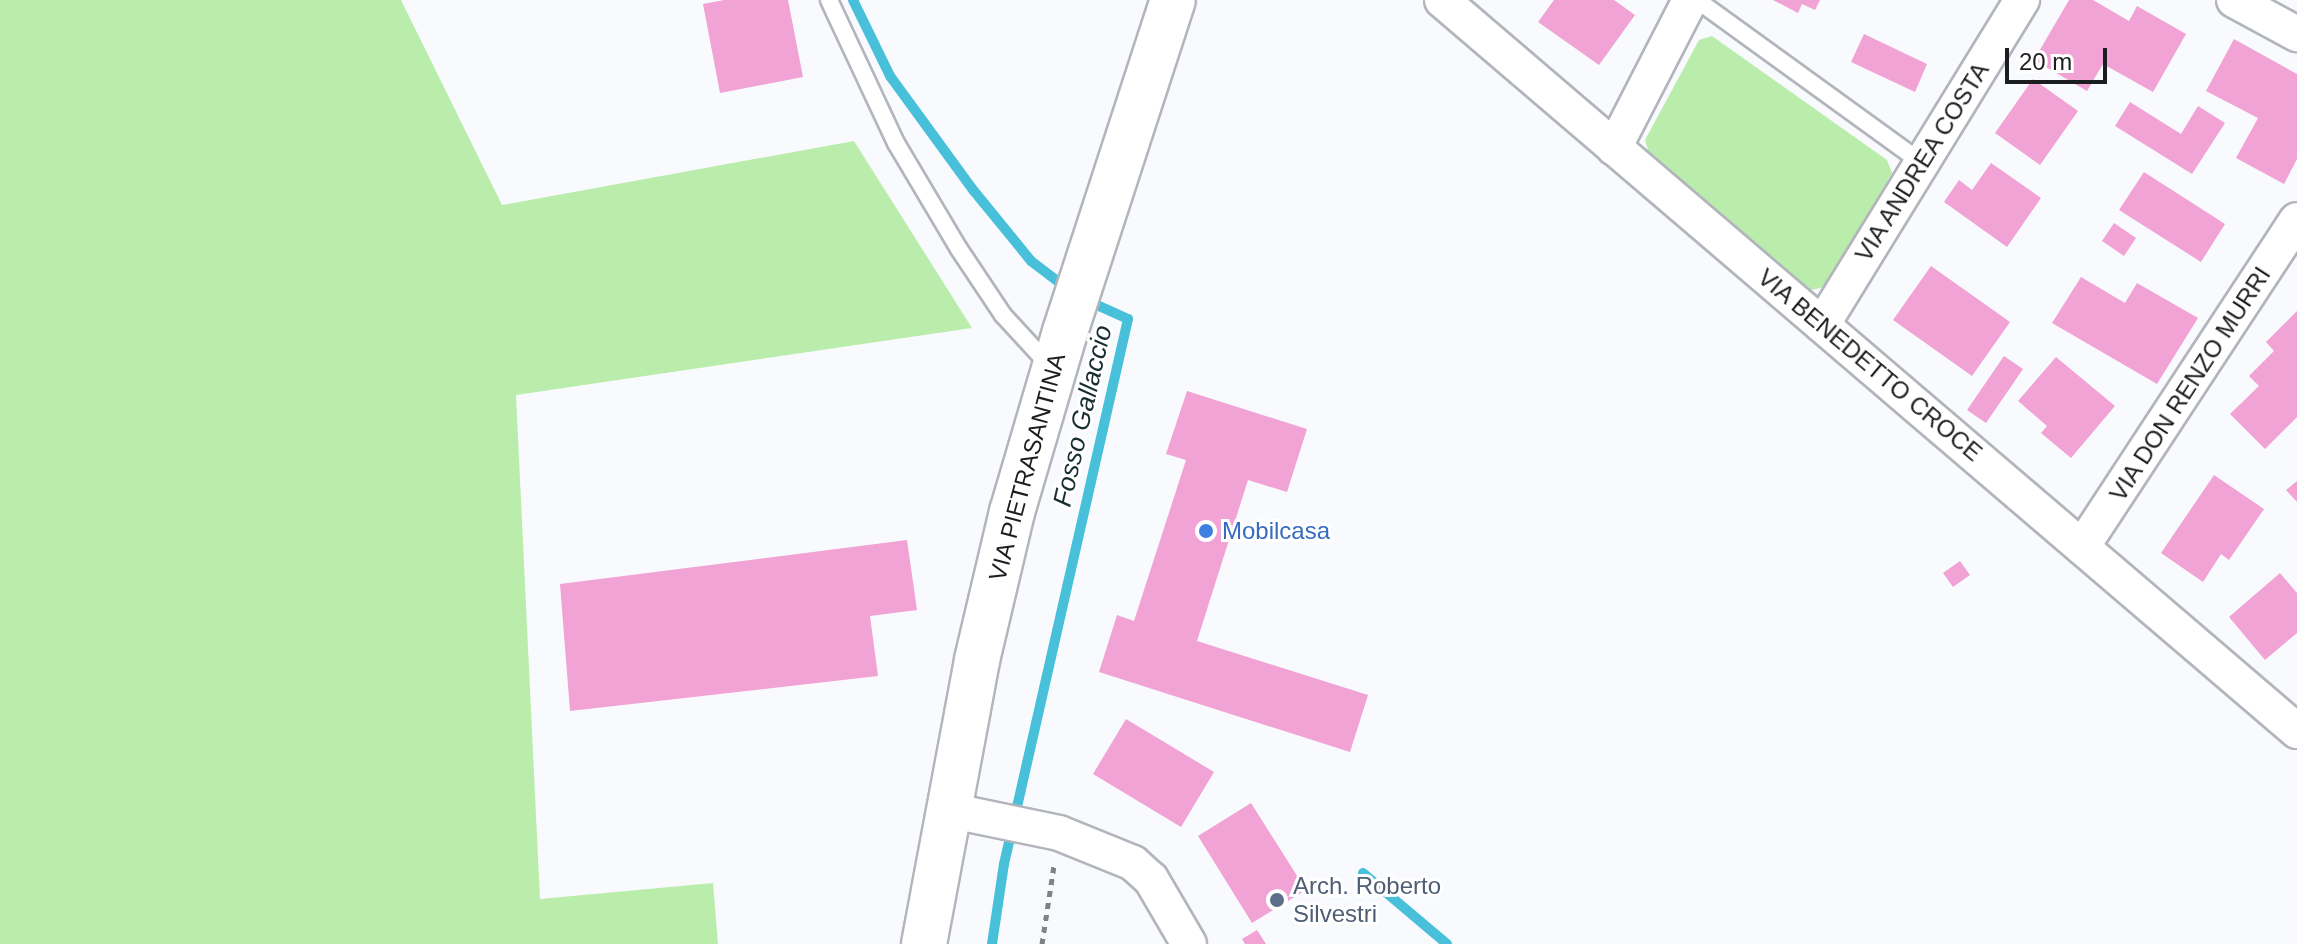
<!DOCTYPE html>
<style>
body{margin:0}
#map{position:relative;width:2297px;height:944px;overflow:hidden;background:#f9fafe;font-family:Arial,sans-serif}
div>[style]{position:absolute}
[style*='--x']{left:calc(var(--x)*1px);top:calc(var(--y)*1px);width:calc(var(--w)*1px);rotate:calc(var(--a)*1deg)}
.green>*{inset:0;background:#baedac}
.stream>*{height:10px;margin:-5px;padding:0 5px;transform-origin:5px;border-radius:5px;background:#49c0da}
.building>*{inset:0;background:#f0a3d4}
.path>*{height:5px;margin-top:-2.5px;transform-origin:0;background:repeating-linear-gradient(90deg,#808184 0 6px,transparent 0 12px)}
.roads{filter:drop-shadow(2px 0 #b3b5bc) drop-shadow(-2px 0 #b3b5bc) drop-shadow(0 2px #b3b5bc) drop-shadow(0 -2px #b3b5bc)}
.lane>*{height:16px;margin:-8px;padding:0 8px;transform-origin:8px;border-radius:8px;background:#fff}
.street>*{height:34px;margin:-17px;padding:0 17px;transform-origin:17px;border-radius:17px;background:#fff}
.secondary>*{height:44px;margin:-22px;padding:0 22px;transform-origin:22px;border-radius:22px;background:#fff}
.dots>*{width:22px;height:22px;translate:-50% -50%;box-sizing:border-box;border:4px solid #fff;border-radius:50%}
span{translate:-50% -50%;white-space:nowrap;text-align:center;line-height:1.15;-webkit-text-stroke:6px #fff;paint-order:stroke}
.street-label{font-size:24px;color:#1c1d1f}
.shop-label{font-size:24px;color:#366cbe}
.left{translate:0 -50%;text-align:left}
.service-label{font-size:24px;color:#4e5e75}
.water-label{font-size:26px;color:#182d32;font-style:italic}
.scale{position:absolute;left:2005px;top:48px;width:102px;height:36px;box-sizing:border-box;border:4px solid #1c1d1f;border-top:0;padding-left:10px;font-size:24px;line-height:28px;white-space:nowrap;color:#1c1d1f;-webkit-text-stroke:6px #fff;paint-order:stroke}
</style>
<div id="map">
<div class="green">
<div style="clip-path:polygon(0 0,401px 0,502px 205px,854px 141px,972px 328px,516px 395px,540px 899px,713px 883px,718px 944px,0 944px)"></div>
<div style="clip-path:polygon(1712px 36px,1887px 160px,1892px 173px,1825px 287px,1811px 290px,1649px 154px,1645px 140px,1699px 40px)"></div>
</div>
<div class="stream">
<div style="--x:853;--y:0;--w:85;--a:64"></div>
<div style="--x:890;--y:76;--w:142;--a:53.9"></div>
<div style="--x:974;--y:191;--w:90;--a:50.8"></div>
<div style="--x:1031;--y:261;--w:48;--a:37.3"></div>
<div style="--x:1363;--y:873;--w:110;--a:40.2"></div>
<div style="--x:992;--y:944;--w:81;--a:-81.5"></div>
<div style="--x:1004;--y:864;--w:559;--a:-77.18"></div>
<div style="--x:1128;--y:319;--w:46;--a:-155.7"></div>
</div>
<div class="building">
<div style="clip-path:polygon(724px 0,788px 0,803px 77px,720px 93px,703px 4px)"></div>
<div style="clip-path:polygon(1554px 0,1614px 0,1635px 15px,1599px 65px,1538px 22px)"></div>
<div style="clip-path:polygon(1773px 0,1820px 0,1815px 10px,1802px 4px,1798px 13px)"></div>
<div style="clip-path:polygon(2069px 0,2093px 0,2129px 21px,2137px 6px,2186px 34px,2153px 92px,2103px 64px,2087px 91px,2034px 60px)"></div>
<div style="clip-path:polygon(1864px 34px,1927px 64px,1915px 92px,1851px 62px)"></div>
<div style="clip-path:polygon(2234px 39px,2297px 74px,2297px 159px,2284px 184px,2236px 158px,2258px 118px,2206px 91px)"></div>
<div style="clip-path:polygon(2033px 79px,2078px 111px,2040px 165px,1995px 133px)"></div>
<div style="clip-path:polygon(2130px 102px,2181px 134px,2198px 106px,2225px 123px,2192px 174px,2115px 126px)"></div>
<div style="clip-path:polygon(1991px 163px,2041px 198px,2007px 247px,1944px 202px,1959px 180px,1972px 190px)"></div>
<div style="clip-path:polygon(2144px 172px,2225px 224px,2201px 262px,2119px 210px)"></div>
<div style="clip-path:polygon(2114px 223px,2136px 238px,2124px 256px,2102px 241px)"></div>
<div style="clip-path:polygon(1931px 266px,2010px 322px,1972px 376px,1893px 320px)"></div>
<div style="clip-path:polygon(2081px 277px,2125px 303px,2137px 283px,2198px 318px,2157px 384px,2052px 323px)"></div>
<div style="clip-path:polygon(2297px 311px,2297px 417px,2265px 449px,2230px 414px,2259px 386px,2249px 376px,2274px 351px,2266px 342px)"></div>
<div style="clip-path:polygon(2004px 356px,2023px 369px,1986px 423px,1967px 410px)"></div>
<div style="clip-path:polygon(2056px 357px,2115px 406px,2071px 458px,2041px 433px,2047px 426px,2018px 401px)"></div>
<div style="clip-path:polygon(1187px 391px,1307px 429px,1287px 492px,1248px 480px,1197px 641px,1368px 695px,1350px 752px,1099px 672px,1117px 615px,1134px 621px,1186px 460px,1166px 454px)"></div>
<div style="clip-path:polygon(2214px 475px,2264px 509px,2229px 560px,2221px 554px,2203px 582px,2161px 553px)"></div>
<div style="clip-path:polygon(2297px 481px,2297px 502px,2286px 490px)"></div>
<div style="clip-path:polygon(907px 540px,917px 610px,870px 616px,878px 676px,570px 711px,560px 584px)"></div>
<div style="clip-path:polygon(1960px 561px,1970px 575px,1953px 587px,1943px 573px)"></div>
<div style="clip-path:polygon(2280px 573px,2297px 593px,2297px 633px,2265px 660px,2229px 617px)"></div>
<div style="clip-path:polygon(1126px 719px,1214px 772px,1181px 827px,1093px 774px)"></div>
<div style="clip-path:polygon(1251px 803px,1306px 890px,1252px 923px,1198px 836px)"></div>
<div style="clip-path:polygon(1257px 930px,1266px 944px,1245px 944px,1242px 939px)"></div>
</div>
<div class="path">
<div style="--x:1042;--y:944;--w:79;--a:-81.3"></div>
</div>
<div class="roads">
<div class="lane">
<div style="--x:829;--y:0;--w:158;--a:64.9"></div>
<div style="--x:896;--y:143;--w:123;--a:59.3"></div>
<div style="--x:959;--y:249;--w:79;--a:56.3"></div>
<div style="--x:1003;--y:315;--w:69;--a:47.3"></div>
<div style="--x:1697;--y:0;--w:278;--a:35.9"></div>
</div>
<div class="street">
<div style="--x:1442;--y:0;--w:1125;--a:40.53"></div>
<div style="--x:2234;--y:0;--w:72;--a:28.4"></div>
<div style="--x:1614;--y:148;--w:166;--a:-62.8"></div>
<div style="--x:1822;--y:325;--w:382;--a:-58.4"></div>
<div style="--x:2082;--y:547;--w:391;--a:-56.7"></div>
<div style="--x:948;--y:810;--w:113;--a:11.7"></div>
<div style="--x:1059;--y:833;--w:80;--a:22.1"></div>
<div style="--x:1133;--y:863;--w:24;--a:42"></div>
<div style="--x:1151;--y:879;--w:75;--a:59.7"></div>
</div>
<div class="secondary">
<div style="--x:924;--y:944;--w:289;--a:-79.4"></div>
<div style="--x:977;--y:660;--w:152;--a:-76.7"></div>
<div style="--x:1012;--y:512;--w:188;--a:-73.6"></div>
<div style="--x:1065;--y:332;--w:349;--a:-72"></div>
</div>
</div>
<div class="dots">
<div style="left:1206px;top:531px;background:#3f7fe0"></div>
<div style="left:1277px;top:900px;background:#5c6f8a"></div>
</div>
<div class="street-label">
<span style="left:1922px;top:162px;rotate:-58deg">VIA ANDREA COSTA</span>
<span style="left:1870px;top:365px;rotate:40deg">VIA BENEDETTO CROCE</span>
<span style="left:2190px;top:384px;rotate:-57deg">VIA DON RENZO MURRI</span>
<span style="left:1027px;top:467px;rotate:-75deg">VIA PIETRASANTINA</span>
</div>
<div class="shop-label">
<span class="left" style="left:1222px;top:531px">Mobilcasa</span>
</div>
<div class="service-label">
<span class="left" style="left:1293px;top:900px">Arch. Roberto<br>Silvestri</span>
</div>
<div class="water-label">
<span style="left:1083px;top:416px;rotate:-77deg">Fosso Gallaccio</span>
</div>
<div class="scale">20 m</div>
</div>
